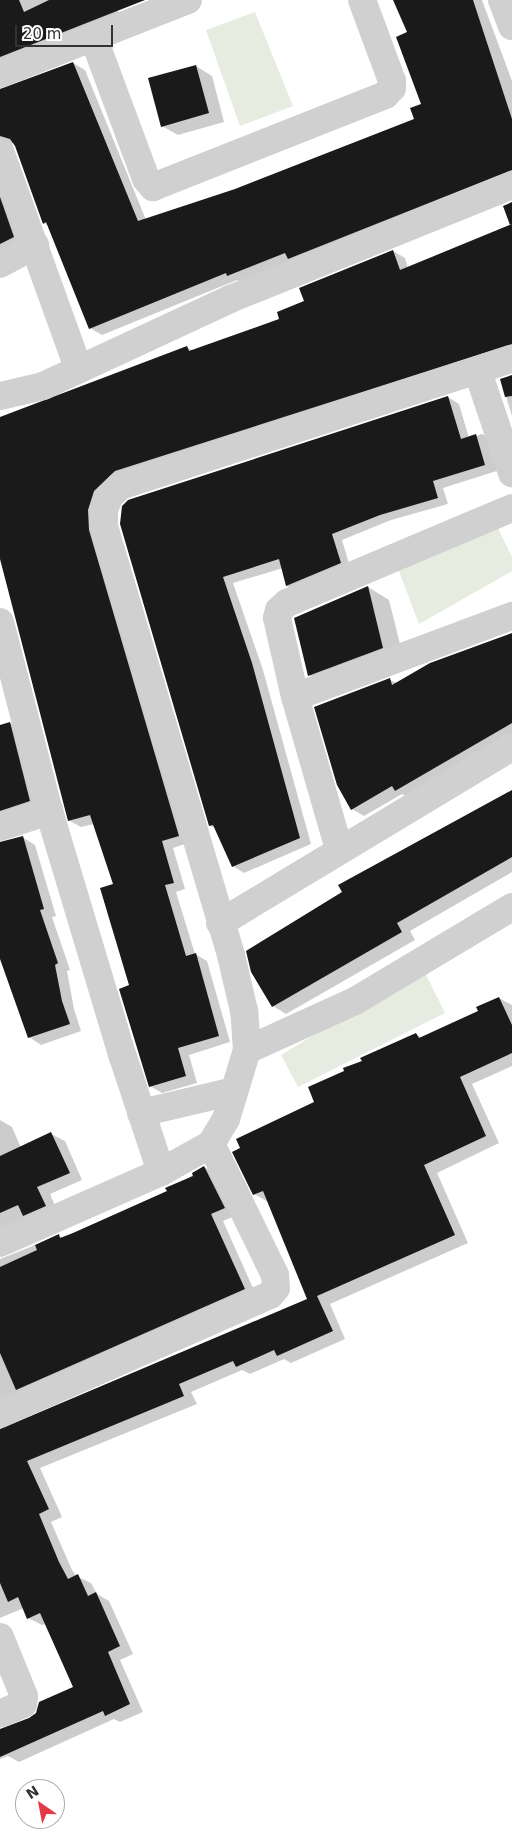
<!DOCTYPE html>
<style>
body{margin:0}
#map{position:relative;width:512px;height:1844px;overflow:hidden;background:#fff;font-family:"DejaVu Sans",sans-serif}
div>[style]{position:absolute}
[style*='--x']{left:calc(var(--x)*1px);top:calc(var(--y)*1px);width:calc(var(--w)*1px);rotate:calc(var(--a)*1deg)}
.green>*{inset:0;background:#e6ecdf}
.shadow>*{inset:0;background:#0003}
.building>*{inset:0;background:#1a1a1a}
.minor>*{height:28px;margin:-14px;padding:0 14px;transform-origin:14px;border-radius:14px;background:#d0d0d0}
span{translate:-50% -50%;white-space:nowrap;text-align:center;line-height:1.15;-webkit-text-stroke:5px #fff;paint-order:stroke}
.north{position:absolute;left:15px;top:1779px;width:50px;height:50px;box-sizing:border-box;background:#fff;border:1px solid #adadad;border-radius:50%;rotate:327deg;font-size:14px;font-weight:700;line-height:20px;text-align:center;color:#333}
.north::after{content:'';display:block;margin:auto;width:18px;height:22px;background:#e63946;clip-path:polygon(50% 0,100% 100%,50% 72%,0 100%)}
.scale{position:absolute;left:15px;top:25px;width:98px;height:22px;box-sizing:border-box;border:2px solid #333;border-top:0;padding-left:6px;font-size:15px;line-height:18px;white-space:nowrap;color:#333;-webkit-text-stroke:4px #fff;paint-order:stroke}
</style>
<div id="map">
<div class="green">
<div style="clip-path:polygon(255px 12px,293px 106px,240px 126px,206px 30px)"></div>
<div style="clip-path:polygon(494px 520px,512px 557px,512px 571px,419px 624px,397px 566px)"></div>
<div style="clip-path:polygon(423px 969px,445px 1013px,298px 1087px,281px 1055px)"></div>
</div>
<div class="shadow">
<div style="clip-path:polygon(0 0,134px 0,117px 8px,122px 20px,0 71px)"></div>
<div style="clip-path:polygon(395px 0,482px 0,512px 81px,512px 179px,240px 282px,237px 280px,102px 335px,90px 328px,49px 226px,44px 223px,16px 145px,13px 143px,0 148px,0 89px,73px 63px,85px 70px,146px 220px,235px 191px,416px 120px,422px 104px,409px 33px)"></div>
<div style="clip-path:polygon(196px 66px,212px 76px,224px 122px,178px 135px,162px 126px)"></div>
<div style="clip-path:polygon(0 172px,26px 244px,0 256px)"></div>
<div style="clip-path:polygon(512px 202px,512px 353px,106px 498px,191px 842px,173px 848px,185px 889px,176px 892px,195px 954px,207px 961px,230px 1042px,189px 1055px,197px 1083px,162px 1093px,150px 1086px,115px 885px,94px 824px,81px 827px,70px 821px,0 524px,0 418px,187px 347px,193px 351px,281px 319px,393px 251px,405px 258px,408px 268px,512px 226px)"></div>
<div style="clip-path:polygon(512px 376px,512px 416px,501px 380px)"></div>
<div style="clip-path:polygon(448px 397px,459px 404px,469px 438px,482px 434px,493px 440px,503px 469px,443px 488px,448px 504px,391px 520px,342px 540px,351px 570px,298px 592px,287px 586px,283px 568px,233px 583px,263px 670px,311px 844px,244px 873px,233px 866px,216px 828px,210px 826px,121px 524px)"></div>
<div style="clip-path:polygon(368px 587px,389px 600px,404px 660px,330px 687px,309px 675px)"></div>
<div style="clip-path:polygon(512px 634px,512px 736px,408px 797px,402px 794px,364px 816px,352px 809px,390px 680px,397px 683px)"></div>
<div style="clip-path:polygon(10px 723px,22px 730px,42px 808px,0 827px,0 727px)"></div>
<div style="clip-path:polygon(512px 791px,512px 872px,410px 931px,415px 940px,286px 1014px,273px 1006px,344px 892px,340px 885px)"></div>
<div style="clip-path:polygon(22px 837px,35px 845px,56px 916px,52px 917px,70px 970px,67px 971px,74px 1009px,81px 1031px,41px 1045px,29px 1037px,0 954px,0 842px)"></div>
<div style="clip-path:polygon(499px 998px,512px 1005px,512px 1066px,472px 1084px,499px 1143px,437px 1173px,468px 1243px,330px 1304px,345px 1339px,291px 1363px,284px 1359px,250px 1374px,242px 1370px,191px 1392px,197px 1404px,40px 1468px,62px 1517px,51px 1522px,72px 1570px,76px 1576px,91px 1583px,97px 1594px,109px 1601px,133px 1654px,120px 1660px,143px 1712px,120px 1722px,114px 1719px,19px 1762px,8px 1756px,0 1759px,0 1729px,6px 1730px,36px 1715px,75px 1688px,46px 1624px,42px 1625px,28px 1618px,24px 1608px,0 1618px,0 1429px,6px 1430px,308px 1299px,268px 1202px,254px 1194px,316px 1103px,346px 1071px,416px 1034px,422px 1038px,480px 1011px)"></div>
<div style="clip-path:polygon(0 1120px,12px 1127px,21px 1148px,51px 1134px,65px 1141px,82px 1180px,50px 1194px,58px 1213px,0 1247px)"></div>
<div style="clip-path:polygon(204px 1167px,218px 1175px,237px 1215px,223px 1221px,257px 1297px,0 1415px,0 1259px,58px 1236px,63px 1238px,168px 1192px)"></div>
</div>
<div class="building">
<div style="clip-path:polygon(0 0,19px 0,24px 12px,49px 0,145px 0,0 57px)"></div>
<div style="clip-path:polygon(393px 0,473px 0,512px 119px,512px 170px,288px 259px,285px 253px,227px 276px,226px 273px,89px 329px,46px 222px,43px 224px,15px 146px,10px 139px,0 136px,0 89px,73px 62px,138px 221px,235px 189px,414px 119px,410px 108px,421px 104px,396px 37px,407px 32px)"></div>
<div style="clip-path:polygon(196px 65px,209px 113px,161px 127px,148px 78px)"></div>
<div style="clip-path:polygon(0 197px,14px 237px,0 244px)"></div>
<div style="clip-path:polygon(512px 202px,512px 224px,510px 225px,503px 206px)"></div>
<div style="clip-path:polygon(512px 224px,512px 344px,115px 471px,94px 491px,88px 510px,89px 530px,179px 836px,162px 841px,174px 883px,165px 885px,186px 956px,196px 953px,219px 1036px,178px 1048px,186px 1076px,149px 1087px,119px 989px,129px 985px,100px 888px,113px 884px,90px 815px,68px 821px,0 559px,0 417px,187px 346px,189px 351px,279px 319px,277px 312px,304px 301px,299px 288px,393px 250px,400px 270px)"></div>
<div style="clip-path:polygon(512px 375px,512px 396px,505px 397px,500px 379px)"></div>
<div style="clip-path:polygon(448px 396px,461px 439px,476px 434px,485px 465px,433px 481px,438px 498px,380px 515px,332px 534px,341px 563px,286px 586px,279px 559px,223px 577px,252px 663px,300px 838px,232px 867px,213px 825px,209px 826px,120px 524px,122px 506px,128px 500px)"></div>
<div style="clip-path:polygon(368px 586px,383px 648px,308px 676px,294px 618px)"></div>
<div style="clip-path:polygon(512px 633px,512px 723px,395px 791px,392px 786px,351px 810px,337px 785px,314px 707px,390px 678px,392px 685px,430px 663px)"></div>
<div style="clip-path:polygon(10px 722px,30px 801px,0 811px,0 725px)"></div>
<div style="clip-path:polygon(512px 790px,512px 857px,397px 923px,402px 932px,272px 1007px,251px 972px,246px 951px,342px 892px,338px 885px)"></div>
<div style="clip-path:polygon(23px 836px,44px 909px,40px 910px,58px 963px,55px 965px,62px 1001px,70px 1024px,28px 1038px,0 959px,0 842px)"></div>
<div style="clip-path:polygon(499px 997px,512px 1025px,512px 1053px,460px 1077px,486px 1136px,424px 1165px,455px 1235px,317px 1296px,333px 1331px,277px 1356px,274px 1350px,236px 1367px,233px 1361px,179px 1384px,184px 1396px,27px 1461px,49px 1509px,39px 1514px,59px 1562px,68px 1579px,78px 1574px,88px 1596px,96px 1592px,120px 1646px,108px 1652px,130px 1704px,105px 1716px,103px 1711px,0 1757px,0 1729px,29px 1718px,36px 1713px,39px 1702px,73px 1687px,40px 1613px,27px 1619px,18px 1597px,8px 1602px,0 1583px,0 1429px,307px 1299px,263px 1191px,253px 1195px,232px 1152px,240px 1148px,236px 1139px,314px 1102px,308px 1087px,344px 1071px,343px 1068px,362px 1061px,360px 1058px,416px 1033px,419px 1038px,478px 1011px,476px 1007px)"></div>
<div style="clip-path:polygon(51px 1132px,70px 1173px,37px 1187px,46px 1206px,23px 1216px,18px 1205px,0 1213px,0 1156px)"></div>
<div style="clip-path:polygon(204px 1166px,225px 1208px,211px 1214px,245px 1289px,16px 1390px,0 1353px,0 1267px,37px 1250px,35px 1245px,59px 1234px,60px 1238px,73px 1233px,167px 1191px,165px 1188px,193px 1176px,192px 1173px)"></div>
</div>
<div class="minor">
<div style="--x:502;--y:0;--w:28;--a:69"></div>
<div style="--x:94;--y:39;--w:149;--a:69.6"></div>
<div style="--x:146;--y:179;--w:11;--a:49"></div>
<div style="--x:153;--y:187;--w:250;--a:-21.6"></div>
<div style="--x:385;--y:95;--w:10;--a:-45"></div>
<div style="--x:392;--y:88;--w:7;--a:-90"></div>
<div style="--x:392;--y:81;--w:86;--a:-110.3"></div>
<div style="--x:0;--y:74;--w:202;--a:-21.5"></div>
<div style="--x:0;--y:151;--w:231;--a:70.2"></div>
<div style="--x:0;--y:264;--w:40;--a:-28"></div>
<div style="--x:478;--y:372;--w:107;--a:71.4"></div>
<div style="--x:0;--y:396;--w:44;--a:-13.1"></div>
<div style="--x:43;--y:386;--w:206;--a:-24.9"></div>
<div style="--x:230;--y:299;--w:304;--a:-22"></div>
<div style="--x:0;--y:622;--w:195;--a:75.5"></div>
<div style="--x:49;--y:811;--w:257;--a:73.3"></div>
<div style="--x:123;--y:1057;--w:121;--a:71.7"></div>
<div style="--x:295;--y:697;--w:232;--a:-20.5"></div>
<div style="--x:0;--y:827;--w:52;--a:-18.1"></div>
<div style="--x:339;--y:849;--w:158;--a:-106.1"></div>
<div style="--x:295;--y:697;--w:81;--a:-102.8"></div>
<div style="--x:277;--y:618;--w:8;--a:-76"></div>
<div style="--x:279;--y:610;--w:11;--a:-41"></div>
<div style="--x:287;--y:603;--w:244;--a:-22.9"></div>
<div style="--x:220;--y:923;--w:341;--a:-31.1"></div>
<div style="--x:247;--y:1050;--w:39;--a:-94"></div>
<div style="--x:244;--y:1011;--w:57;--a:-103.1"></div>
<div style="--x:231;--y:955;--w:447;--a:-106.5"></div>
<div style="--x:104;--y:526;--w:16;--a:-90"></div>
<div style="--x:104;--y:510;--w:14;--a:-69"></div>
<div style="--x:109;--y:497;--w:16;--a:-45"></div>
<div style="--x:120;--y:486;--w:412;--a:-18"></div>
<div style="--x:141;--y:1113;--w:96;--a:-13.3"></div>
<div style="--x:0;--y:1243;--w:176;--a:-23.8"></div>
<div style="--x:161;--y:1172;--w:57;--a:-29.2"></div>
<div style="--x:211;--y:1144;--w:29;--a:-59"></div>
<div style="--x:226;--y:1119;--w:72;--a:-73.1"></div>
<div style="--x:247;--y:1050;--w:119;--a:-24.4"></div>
<div style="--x:355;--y:1001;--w:183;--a:-30.9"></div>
<div style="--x:0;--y:1414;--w:295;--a:-23.8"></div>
<div style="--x:270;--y:1295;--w:9;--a:-49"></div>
<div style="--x:276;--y:1288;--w:13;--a:-94"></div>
<div style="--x:275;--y:1275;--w:146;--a:-116"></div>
<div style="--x:0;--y:1637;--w:64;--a:67.9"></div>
<div style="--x:24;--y:1696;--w:8;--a:97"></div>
<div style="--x:23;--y:1704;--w:25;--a:157"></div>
</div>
<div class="north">N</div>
<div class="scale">20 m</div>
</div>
